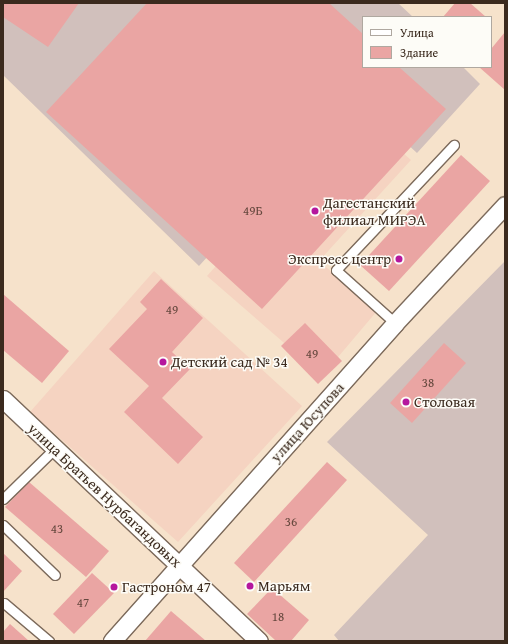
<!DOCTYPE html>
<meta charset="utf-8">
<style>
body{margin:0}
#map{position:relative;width:508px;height:644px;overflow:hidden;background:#f6e2cb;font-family:"Gentium Book Plus",serif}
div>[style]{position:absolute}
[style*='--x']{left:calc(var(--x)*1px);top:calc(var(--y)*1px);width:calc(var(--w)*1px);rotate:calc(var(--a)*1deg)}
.built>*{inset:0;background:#f5d3c1}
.industrial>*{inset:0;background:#d1c0bc}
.building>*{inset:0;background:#eaa5a3}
.roads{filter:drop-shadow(1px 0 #7c6a5b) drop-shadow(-1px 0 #7c6a5b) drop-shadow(0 1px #7c6a5b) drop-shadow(0 -1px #7c6a5b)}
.lane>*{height:9px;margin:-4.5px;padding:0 4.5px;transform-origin:4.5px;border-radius:4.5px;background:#fff}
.street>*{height:17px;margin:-8.5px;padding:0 8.5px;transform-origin:8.5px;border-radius:8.5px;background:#fff}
.dots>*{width:11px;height:11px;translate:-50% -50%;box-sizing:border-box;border:2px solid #fdfcf7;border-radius:50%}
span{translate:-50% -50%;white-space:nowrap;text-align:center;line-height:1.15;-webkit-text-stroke:3px #fdfcf7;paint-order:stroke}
.number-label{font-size:13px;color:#67493f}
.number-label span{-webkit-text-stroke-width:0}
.poi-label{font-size:15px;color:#3b2a1e}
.left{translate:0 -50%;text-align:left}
.right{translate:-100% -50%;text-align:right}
.street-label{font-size:15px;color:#3b2a1e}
.frame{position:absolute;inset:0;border:4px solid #3b2a1e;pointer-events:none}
.legend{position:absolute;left:362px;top:16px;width:130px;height:52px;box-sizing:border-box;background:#fdfcf7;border:1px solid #afa8a0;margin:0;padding:5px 7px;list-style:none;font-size:12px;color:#3b2a1e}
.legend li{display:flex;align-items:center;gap:8px;height:20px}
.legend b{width:20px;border:1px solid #afa8a0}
</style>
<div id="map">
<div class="built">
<div style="clip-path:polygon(354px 110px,411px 160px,319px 261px,377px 311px,322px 376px,207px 276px)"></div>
<div style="clip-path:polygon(154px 271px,302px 406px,178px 542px,30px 412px)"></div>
</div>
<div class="industrial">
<div style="clip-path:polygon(3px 3px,398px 3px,413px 17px,363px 17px,363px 67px,463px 67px,480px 84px,417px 153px,354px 95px,199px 266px,3px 75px)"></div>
<div style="clip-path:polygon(505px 261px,505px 641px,339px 641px,334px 635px,428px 535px,327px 442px)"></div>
</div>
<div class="building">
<div style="clip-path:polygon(3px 3px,79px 3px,48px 47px,3px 17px)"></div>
<div style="clip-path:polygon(147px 3px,329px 3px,363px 34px,363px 67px,399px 67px,446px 109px,262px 309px,46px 112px)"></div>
<div style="clip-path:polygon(455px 3px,470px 3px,486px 17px,443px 17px)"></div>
<div style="clip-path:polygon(505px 32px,505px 90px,479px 67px,491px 67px,491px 49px)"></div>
<div style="clip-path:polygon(461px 155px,490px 181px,389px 291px,360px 265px)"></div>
<div style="clip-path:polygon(161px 279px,203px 318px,172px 352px,190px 369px,162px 398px,203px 437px,178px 464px,124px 412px,149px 386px,109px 349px,147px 309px,140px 302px)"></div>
<div style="clip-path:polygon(3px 294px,69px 351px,42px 383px,3px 350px)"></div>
<div style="clip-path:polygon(305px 323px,342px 361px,318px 384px,281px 346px)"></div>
<div style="clip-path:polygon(444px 343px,466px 363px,412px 423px,390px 403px)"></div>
<div style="clip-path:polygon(327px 462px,347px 480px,254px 582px,234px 563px)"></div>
<div style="clip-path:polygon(29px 482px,109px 551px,86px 577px,5px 507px)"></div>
<div style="clip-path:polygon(3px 553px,22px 571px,3px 592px)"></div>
<div style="clip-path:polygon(92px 573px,114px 593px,74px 634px,53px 614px)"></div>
<div style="clip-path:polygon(272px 588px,309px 620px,291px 641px,276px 641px,247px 614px)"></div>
<div style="clip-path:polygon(171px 611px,206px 641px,145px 641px)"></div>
<div style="clip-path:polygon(10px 624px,29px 641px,3px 641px,3px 632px)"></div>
</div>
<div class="roads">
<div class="lane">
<div style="--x:395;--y:323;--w:79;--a:-138.1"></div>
<div style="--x:336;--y:270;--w:172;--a:-46.7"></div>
<div style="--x:3;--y:499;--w:73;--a:-44.4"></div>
<div style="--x:3;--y:525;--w:72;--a:43.9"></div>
<div style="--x:3;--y:604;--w:1;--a:-45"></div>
<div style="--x:4;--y:603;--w:59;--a:40.2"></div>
</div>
<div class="street">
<div style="--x:3;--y:399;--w:352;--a:43.4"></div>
<div style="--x:112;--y:641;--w:426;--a:-48.3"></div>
<div style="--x:395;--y:323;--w:161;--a:-47"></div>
</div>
</div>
<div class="dots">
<div style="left:315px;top:211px;background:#b5179e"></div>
<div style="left:399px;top:259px;background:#b5179e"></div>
<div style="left:163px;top:362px;background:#b5179e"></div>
<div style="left:406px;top:402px;background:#b5179e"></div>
<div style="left:250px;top:586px;background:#b5179e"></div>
<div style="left:114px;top:587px;background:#b5179e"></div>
</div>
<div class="number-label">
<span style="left:253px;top:211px">49Б</span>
<span style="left:172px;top:310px">49</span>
<span style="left:312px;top:354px">49</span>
<span style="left:428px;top:383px">38</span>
<span style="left:291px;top:522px">36</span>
<span style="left:57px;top:529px">43</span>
<span style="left:83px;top:603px">47</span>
<span style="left:278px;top:617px">18</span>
</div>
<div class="poi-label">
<span class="left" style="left:323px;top:211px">Дагестанский<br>филиал МИРЭА</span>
<span class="right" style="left:391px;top:259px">Экспресс центр</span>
<span class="left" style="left:171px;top:362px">Детский сад № 34</span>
<span class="left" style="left:414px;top:402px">Столовая</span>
<span class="left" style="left:258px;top:586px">Марьям</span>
<span class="left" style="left:122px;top:587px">Гастроном 47</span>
</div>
<div class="street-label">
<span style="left:307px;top:422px;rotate:-48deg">улица Юсупова</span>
<span style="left:105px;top:495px;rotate:43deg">улица Братьев Нурбагандовых</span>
</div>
<div class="frame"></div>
<ul class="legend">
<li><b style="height:5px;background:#fff"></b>Улица</li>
<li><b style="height:11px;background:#eaa5a3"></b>Здание</li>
</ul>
</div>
